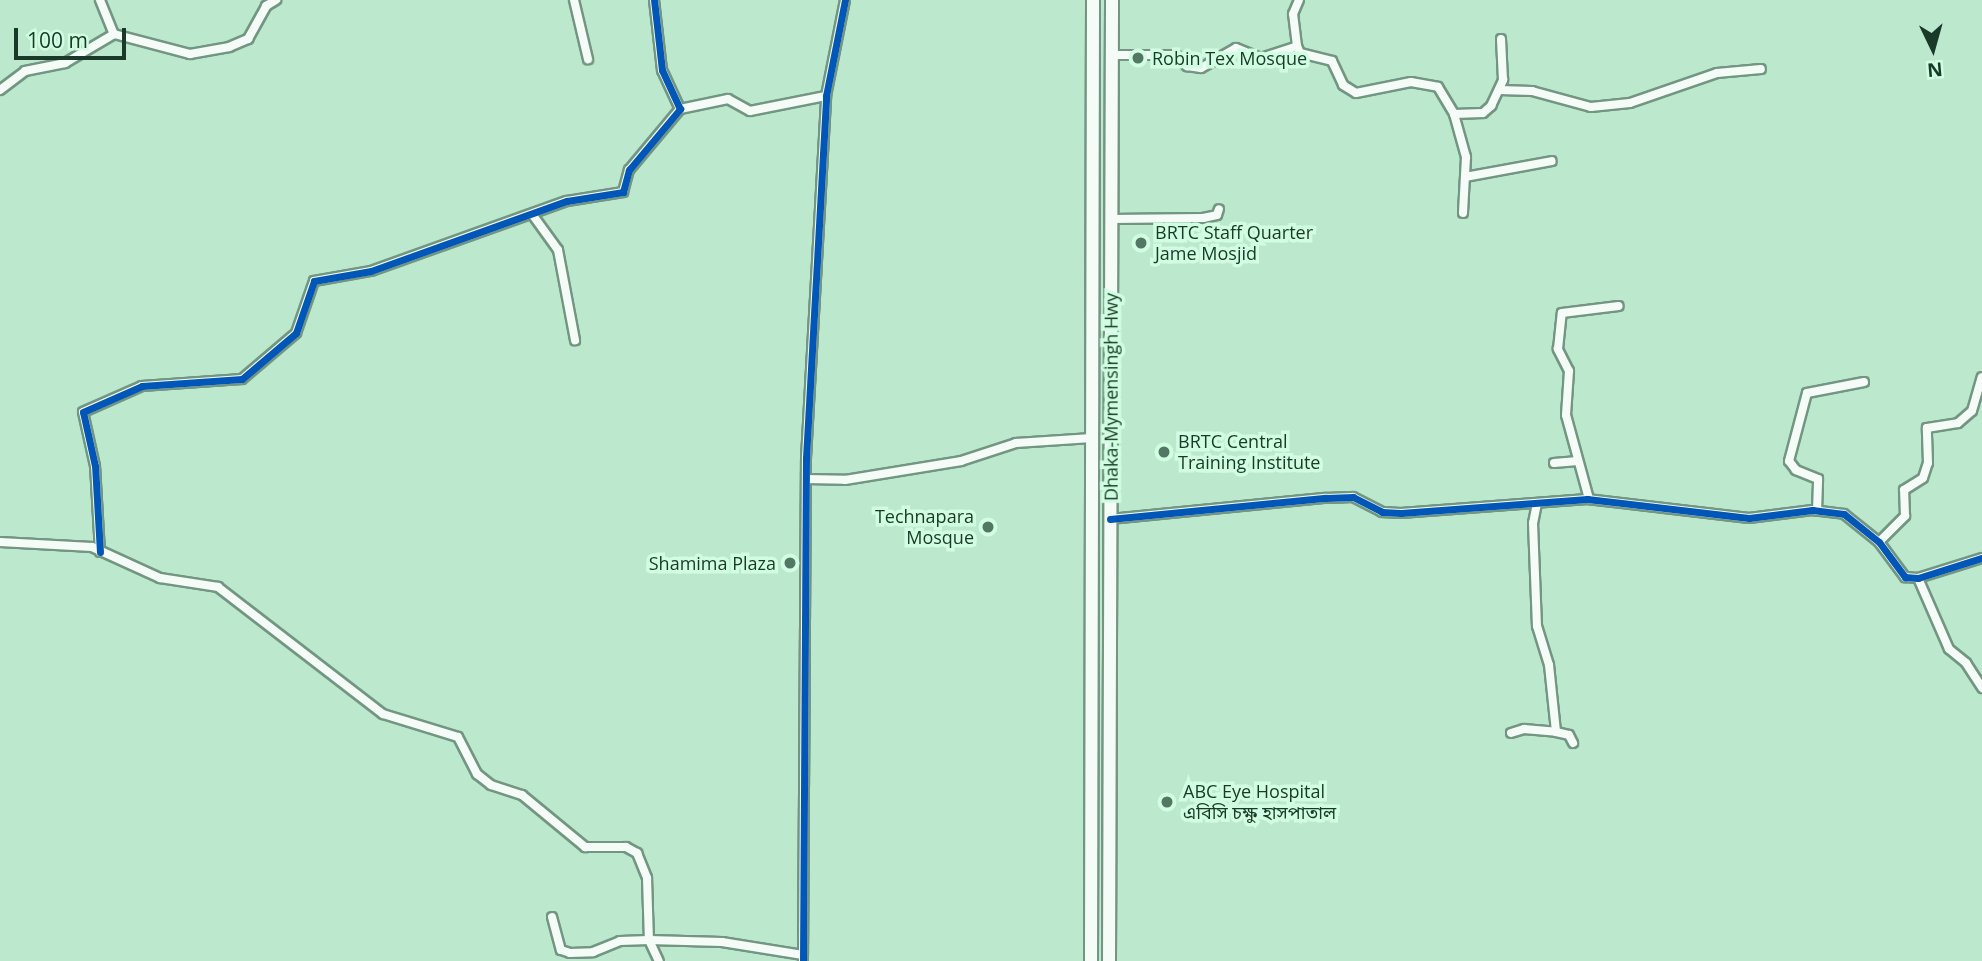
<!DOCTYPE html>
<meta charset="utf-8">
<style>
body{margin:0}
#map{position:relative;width:1982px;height:961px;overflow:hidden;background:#bce8ce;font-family:"Open Sans","Noto Sans Bengali",sans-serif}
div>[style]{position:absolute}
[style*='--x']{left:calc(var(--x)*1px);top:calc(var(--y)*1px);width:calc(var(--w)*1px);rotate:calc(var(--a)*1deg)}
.roads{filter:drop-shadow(2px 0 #729682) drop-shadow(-2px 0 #729682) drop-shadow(0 2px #729682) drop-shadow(0 -2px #729682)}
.minor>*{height:8px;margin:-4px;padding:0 4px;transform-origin:4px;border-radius:4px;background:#f5fcf8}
.trunk>*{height:12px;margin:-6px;padding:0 6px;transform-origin:6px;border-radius:6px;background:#f5fcf8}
.cycleway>*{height:7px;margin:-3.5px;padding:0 3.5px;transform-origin:3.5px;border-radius:3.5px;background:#0057b8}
.dots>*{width:19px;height:19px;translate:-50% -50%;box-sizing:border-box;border:4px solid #d1fee2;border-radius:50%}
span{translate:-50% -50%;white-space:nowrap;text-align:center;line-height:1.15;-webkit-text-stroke:7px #d1fee2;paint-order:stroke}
.poi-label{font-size:18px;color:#193a28}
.left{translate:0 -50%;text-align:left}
.right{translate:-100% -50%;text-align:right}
.street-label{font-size:18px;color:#193a28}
.north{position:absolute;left:1898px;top:14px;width:70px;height:70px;-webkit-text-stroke:5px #d1fee2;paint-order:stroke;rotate:175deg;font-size:19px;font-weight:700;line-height:28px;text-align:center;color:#193a28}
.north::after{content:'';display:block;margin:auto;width:24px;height:32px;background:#193a28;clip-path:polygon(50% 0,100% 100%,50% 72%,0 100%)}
.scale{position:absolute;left:14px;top:28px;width:112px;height:32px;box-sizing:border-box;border:4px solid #193a28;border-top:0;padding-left:9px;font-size:21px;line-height:24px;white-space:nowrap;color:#193a28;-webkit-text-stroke:5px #d1fee2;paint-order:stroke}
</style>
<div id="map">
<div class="roads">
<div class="minor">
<div style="--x:100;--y:0;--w:37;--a:68"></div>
<div style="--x:574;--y:0;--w:61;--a:76.7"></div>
<div style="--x:1297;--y:46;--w:32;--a:-97"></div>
<div style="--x:1293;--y:14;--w:15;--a:-67"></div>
<div style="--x:1111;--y:55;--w:65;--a:0"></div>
<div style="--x:1176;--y:55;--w:16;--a:45"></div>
<div style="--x:1187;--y:66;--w:14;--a:8"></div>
<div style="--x:1201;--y:68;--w:40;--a:-29.7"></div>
<div style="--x:1236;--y:48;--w:27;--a:22"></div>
<div style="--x:1261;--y:58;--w:38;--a:-18"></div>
<div style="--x:1297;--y:46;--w:8;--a:67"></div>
<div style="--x:1300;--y:53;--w:33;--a:14"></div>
<div style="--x:1332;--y:61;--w:26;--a:65"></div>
<div style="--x:1343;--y:85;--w:15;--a:32"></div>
<div style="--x:1356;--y:93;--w:56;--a:-11.3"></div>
<div style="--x:1411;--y:82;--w:27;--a:10"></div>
<div style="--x:1438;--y:87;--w:31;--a:59"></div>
<div style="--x:1454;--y:114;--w:45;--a:74.4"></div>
<div style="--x:1466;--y:157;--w:56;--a:93.1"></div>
<div style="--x:0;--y:90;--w:31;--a:-37"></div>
<div style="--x:25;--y:71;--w:41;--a:-11.3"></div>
<div style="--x:65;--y:63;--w:57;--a:-30.6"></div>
<div style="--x:114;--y:34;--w:79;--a:14.7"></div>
<div style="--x:190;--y:54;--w:40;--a:-10"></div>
<div style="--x:229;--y:47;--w:21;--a:-23"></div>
<div style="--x:248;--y:39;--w:38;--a:-61"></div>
<div style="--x:266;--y:6;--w:12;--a:-31"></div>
<div style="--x:1500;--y:90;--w:32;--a:2"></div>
<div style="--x:1532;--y:91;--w:61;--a:15.2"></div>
<div style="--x:1591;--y:107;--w:39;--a:-6"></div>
<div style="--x:1630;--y:103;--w:92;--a:-19"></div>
<div style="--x:1717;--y:73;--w:44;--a:-5.2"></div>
<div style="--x:680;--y:109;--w:49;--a:-11.8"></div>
<div style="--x:728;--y:99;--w:25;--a:29"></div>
<div style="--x:750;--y:111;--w:77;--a:-11.2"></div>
<div style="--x:1454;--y:114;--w:29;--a:-2"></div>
<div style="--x:1483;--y:113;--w:11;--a:-41"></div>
<div style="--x:1491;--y:106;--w:29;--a:-65"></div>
<div style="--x:1503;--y:80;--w:41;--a:-92.8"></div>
<div style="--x:1465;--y:177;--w:88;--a:-10.4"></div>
<div style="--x:532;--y:214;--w:44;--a:54.2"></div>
<div style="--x:558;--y:250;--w:92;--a:79.3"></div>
<div style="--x:1111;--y:219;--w:92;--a:-0.6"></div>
<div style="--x:1203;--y:218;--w:14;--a:-12"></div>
<div style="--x:1217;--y:215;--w:6;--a:-72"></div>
<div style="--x:1554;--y:463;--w:24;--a:-5"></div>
<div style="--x:806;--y:479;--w:39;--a:1"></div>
<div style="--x:845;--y:480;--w:118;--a:-9.3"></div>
<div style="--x:961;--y:461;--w:58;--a:-18.1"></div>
<div style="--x:1016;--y:443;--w:76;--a:-3.8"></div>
<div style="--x:1589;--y:499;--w:87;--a:-105.3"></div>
<div style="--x:1566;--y:415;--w:44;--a:-86.1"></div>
<div style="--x:1569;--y:371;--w:25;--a:-117"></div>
<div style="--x:1558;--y:349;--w:36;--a:-84"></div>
<div style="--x:1562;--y:313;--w:57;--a:-7"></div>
<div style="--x:1537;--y:503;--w:20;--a:101"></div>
<div style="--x:1533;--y:523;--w:103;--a:87.8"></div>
<div style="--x:1537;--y:626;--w:41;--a:72.9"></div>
<div style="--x:1549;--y:665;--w:67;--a:84"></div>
<div style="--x:1556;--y:732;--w:13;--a:13"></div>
<div style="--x:1569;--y:735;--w:9;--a:63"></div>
<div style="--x:1817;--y:511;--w:32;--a:-88"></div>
<div style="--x:1818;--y:479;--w:24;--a:-158"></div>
<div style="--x:1796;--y:470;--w:11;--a:-128"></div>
<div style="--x:1789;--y:461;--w:70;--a:-75.2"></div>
<div style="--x:1807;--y:393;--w:58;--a:-10.9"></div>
<div style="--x:1110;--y:519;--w:217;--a:-5.6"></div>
<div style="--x:1326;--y:498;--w:27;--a:-2"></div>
<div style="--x:1353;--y:497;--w:33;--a:27"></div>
<div style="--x:1382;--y:512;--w:19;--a:3"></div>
<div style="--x:1401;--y:513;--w:187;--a:-4.3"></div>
<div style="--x:1587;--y:499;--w:163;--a:6.7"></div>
<div style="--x:1749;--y:518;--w:64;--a:-7.2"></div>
<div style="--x:1812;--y:510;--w:32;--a:7"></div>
<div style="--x:1844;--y:514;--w:45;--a:38.7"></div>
<div style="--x:1879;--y:542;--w:44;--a:53.4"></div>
<div style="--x:1905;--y:577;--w:13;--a:4"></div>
<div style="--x:1918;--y:578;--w:67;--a:-17.4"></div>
<div style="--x:0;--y:542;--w:92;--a:3.1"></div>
<div style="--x:92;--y:547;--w:75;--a:24.5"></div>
<div style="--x:160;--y:578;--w:59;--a:8.8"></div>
<div style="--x:218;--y:587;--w:208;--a:37.6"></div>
<div style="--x:383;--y:714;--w:78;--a:17"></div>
<div style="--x:458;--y:737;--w:42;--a:62.8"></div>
<div style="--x:477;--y:774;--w:18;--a:38"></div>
<div style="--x:491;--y:785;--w:33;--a:18"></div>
<div style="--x:522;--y:795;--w:82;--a:39.5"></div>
<div style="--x:585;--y:847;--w:41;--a:0"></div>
<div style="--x:626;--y:847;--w:13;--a:29"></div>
<div style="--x:637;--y:853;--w:27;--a:68"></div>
<div style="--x:647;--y:878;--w:62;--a:88.2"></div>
<div style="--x:649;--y:940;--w:23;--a:65"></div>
<div style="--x:1879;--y:542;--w:37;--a:-45"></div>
<div style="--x:1905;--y:516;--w:26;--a:-92"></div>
<div style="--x:1904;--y:490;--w:22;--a:-32"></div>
<div style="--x:1923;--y:478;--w:16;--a:-72"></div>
<div style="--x:1928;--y:463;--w:35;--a:-92"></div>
<div style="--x:1927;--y:428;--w:31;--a:-9"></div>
<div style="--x:1958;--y:423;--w:18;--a:-41"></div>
<div style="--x:1972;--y:411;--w:35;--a:-74"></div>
<div style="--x:100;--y:552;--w:86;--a:-93.3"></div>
<div style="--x:95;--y:466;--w:55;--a:-102.5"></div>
<div style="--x:83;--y:412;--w:64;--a:-23.8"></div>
<div style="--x:142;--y:386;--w:100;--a:-4"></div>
<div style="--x:242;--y:379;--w:71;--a:-40.4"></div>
<div style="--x:296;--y:333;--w:55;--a:-70.9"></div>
<div style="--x:314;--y:281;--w:58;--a:-10"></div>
<div style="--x:371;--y:271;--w:208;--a:-19.7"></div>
<div style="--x:567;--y:201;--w:57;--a:-9.1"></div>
<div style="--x:623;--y:192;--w:23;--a:-75"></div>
<div style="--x:629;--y:170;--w:80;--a:-50.1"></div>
<div style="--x:680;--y:109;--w:43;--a:-114.8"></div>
<div style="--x:662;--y:70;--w:70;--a:-96.5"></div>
<div style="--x:1918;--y:578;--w:77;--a:66.4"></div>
<div style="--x:1949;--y:649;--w:22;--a:39"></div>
<div style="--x:1966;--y:663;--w:30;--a:57"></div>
<div style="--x:1511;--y:733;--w:14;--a:-17"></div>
<div style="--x:1524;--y:729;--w:32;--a:5"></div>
<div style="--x:552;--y:917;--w:34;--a:75"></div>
<div style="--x:561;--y:950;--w:9;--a:18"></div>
<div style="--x:570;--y:953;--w:23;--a:-2"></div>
<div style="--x:593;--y:952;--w:29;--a:-22"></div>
<div style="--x:620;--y:941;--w:29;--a:-2"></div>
<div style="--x:649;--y:940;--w:73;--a:1.6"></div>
<div style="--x:722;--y:942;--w:82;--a:9.1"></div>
<div style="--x:803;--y:961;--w:503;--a:-89.66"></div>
<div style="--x:806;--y:458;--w:363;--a:-86.8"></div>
<div style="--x:826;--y:96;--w:98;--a:-78.8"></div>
</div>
<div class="trunk">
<div style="--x:1091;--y:961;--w:961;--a:-89.88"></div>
<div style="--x:1109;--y:961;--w:961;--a:-89.82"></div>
</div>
</div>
<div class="cycleway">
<div style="--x:1110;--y:519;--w:217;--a:-5.6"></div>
<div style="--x:1326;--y:498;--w:27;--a:-2"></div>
<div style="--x:1353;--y:497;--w:33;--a:27"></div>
<div style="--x:1382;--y:512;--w:19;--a:3"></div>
<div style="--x:1401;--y:513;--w:187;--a:-4.3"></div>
<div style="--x:1587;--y:499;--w:163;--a:6.7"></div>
<div style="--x:1749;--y:518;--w:64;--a:-7.2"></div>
<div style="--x:1812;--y:510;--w:32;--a:7"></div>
<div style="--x:1844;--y:514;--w:45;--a:38.7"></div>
<div style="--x:1879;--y:542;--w:44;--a:53.4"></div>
<div style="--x:1905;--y:577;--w:13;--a:4"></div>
<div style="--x:1918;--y:578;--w:67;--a:-17.4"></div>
<div style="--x:100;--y:552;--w:86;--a:-93.3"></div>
<div style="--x:95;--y:466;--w:55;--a:-102.5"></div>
<div style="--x:83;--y:412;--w:64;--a:-23.8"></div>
<div style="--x:142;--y:386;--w:100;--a:-4"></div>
<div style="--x:242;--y:379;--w:71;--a:-40.4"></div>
<div style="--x:296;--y:333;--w:55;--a:-70.9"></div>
<div style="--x:314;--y:281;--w:58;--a:-10"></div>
<div style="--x:371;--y:271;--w:208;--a:-19.7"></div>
<div style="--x:567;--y:201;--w:57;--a:-9.1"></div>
<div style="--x:623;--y:192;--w:23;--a:-75"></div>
<div style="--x:629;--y:170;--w:80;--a:-50.1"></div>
<div style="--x:680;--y:109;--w:43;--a:-114.8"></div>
<div style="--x:662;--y:70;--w:70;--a:-96.5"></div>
<div style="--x:803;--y:961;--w:503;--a:-89.66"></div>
<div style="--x:806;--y:458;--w:363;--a:-86.8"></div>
<div style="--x:826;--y:96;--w:98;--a:-78.8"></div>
</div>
<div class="dots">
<div style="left:1138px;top:58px;background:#527762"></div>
<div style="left:1141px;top:243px;background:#527762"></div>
<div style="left:1164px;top:452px;background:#527762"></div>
<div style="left:988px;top:527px;background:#527762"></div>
<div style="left:790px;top:563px;background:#527762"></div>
<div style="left:1167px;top:802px;background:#527762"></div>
</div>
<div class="poi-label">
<span class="left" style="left:1152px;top:58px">Robin Tex Mosque</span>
<span class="left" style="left:1155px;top:243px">BRTC Staff Quarter<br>Jame Mosjid</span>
<span class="left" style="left:1178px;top:452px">BRTC Central<br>Training Institute</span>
<span class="right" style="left:974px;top:527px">Technapara<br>Mosque</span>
<span class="right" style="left:776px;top:563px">Shamima Plaza</span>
<span class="left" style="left:1183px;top:802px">ABC Eye Hospital<br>এবিসি চক্ষু হাসপাতাল</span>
</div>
<div class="street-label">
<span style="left:1111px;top:397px;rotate:-90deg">Dhaka-Mymensingh Hwy</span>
</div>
<div class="north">N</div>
<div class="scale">100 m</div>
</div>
